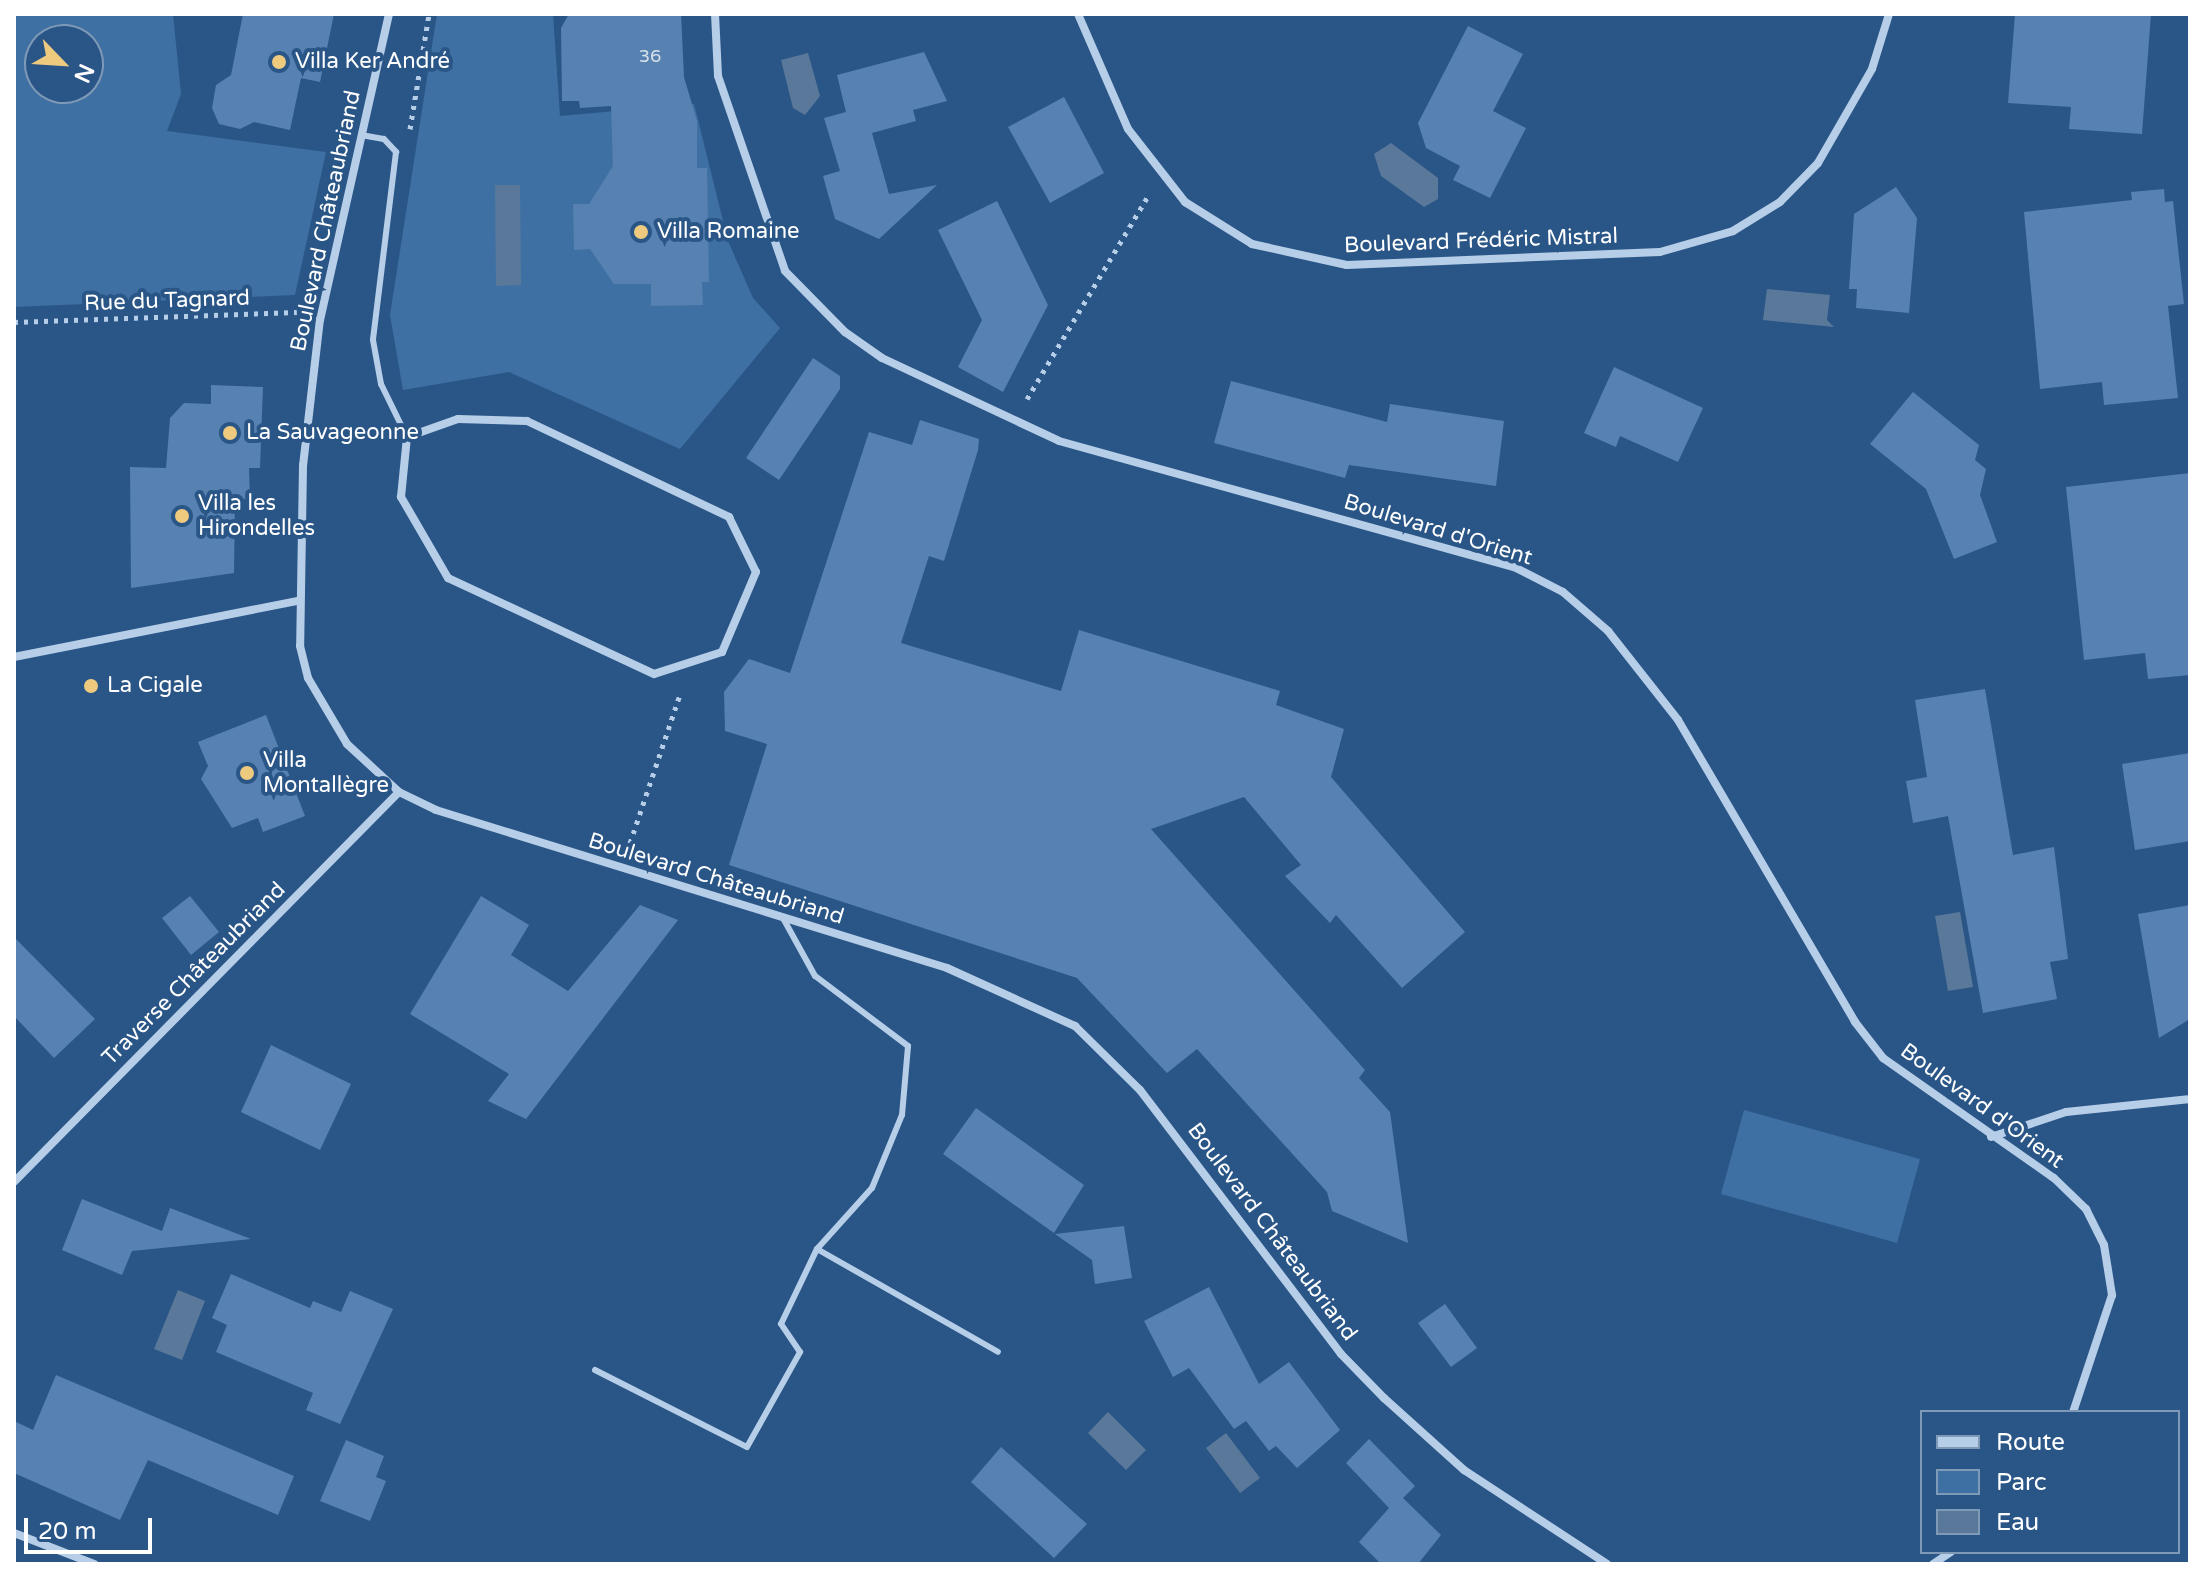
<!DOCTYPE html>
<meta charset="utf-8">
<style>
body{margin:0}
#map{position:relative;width:2204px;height:1578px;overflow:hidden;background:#2a5687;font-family:"Varela Round",sans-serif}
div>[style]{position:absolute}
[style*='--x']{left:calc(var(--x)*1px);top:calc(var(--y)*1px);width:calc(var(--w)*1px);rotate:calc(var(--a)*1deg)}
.green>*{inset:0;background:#3f70a3}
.water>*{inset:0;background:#5a799a}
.building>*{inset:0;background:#5681b0}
.path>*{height:5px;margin-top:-2.5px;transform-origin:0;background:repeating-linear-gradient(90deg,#b7cee8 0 4px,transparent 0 10px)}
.lane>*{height:6px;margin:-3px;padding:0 3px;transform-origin:3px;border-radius:3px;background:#b7cee8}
.street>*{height:8px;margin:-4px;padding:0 4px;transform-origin:4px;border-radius:4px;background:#b7cee8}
.dots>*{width:22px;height:22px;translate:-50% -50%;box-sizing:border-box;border:4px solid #2a5687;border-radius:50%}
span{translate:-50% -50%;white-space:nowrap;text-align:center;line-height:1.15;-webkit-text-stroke:8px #2a5687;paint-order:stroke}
.number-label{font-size:18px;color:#d5e0eb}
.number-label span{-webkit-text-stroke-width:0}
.poi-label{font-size:22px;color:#fff}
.left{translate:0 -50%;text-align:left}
.street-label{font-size:22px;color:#fff}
.frame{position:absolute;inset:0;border:16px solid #fff;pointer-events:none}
.legend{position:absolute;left:1920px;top:1410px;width:260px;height:144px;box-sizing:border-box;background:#2a5687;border:2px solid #7f9ab7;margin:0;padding:10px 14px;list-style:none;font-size:24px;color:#fff}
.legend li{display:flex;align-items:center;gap:16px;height:40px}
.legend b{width:40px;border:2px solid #7f9ab7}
.north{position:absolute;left:24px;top:24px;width:80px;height:80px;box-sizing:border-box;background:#2a5687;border:2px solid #7f9ab7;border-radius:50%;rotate:115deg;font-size:22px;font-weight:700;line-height:32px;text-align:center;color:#fff}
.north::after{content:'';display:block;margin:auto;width:28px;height:36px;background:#eeca7f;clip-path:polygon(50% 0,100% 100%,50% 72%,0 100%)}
.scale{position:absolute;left:24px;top:1518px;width:128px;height:36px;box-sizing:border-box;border:4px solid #fff;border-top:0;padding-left:10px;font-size:24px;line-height:28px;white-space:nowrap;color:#fff;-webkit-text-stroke:6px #2a5687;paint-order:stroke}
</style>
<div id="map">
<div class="green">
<div style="clip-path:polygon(evenodd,14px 14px,173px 14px,181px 94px,167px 131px,326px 152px,295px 295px,14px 307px,14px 14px,40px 40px,88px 40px,88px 88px,40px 88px,40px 40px)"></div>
<div style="clip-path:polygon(437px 14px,553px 14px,560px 116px,694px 104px,728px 241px,753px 298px,780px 328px,680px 449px,509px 372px,403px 390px,390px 315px)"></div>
<div style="clip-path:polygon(1744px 1110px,1920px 1159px,1897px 1243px,1721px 1194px)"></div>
</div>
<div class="water">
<div style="clip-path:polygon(808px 53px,820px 96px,805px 115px,793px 108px,781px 60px)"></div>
<div style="clip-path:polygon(1391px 143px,1438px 178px,1438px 199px,1424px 207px,1381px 176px,1374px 154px)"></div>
<div style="clip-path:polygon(495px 185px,520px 185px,521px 285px,496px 286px)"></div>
<div style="clip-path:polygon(1767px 289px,1830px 295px,1827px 320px,1834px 327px,1763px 320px)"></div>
<div style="clip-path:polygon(1960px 912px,1973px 987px,1948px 991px,1935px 916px)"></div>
<div style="clip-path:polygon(178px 1290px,205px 1301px,182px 1360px,154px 1349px)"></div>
<div style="clip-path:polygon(1108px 1412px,1146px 1450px,1126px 1470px,1088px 1433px)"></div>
<div style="clip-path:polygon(1226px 1433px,1260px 1478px,1240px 1493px,1206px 1448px)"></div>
</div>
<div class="building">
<div style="clip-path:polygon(243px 14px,334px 14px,320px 82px,301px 78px,290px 130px,254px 122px,240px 129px,219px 124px,212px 108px,216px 85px,231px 75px)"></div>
<div style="clip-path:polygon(569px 14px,681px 14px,684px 77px,697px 121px,697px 168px,707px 168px,709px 282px,702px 282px,703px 305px,651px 306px,651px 284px,614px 284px,590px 249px,574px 250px,573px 204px,589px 204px,613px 166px,611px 106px,580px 108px,579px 101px,562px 101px,561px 28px)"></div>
<div style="clip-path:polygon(2015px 14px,2151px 14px,2142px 134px,2069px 129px,2071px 107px,2008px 103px)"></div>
<div style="clip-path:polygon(1468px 26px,1523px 54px,1493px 111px,1526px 128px,1490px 198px,1453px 180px,1460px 166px,1426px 148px,1418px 123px)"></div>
<div style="clip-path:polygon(924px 52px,947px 101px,913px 110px,916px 121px,872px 133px,889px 194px,937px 185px,879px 239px,835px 219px,823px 176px,840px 171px,824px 118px,846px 112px,837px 75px)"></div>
<div style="clip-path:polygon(1064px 97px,1104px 173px,1050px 203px,1008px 127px)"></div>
<div style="clip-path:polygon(1896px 187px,1917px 218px,1909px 313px,1856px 308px,1857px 289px,1849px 289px,1854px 214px)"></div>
<div style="clip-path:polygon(2164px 189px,2165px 202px,2173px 201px,2184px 304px,2168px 306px,2178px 398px,2104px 405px,2102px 382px,2040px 389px,2024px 212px,2132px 200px,2131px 192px)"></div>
<div style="clip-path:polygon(997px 201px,1048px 305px,1003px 392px,958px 367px,982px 320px,938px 230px)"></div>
<div style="clip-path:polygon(813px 358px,840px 376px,840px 389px,779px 480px,746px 458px)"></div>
<div style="clip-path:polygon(1614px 367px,1703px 408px,1678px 462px,1620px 436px,1616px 447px,1584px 433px)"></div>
<div style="clip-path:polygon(1231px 381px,1387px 422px,1390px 404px,1504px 421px,1496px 486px,1349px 465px,1345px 478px,1214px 443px)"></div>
<div style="clip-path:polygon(211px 385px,263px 387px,260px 468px,249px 468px,250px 499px,235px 499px,234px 573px,131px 588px,130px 467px,166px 468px,170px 418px,184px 403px,211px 404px)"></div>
<div style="clip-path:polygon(1913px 392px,1979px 445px,1975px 460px,1986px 469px,1980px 495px,1997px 542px,1954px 559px,1926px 489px,1870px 444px)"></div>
<div style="clip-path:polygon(920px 420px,979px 439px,978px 450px,944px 561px,929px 556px,901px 643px,1061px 691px,1079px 630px,1280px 691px,1276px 705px,1344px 729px,1331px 777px,1465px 932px,1402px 988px,1336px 915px,1330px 923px,1285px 876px,1301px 865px,1244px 797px,1151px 829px,1365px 1070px,1359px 1078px,1390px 1112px,1408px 1243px,1332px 1211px,1327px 1192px,1197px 1049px,1167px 1073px,1077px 978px,729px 865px,767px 744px,725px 731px,724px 692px,749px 659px,790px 673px,869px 432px,912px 445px)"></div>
<div style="clip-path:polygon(2190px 473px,2190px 675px,2148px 679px,2145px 653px,2084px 660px,2066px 487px)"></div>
<div style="clip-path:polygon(1985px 689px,2013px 855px,2054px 847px,2068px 959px,2050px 962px,2057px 999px,1983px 1013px,1948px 816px,1913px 823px,1906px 781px,1927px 777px,1915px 700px)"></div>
<div style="clip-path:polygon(266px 715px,305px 816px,263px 832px,258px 818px,232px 828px,201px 779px,208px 766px,198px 742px)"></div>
<div style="clip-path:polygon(2190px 753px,2190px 841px,2135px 850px,2122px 764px)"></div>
<div style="clip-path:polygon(190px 896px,219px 932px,191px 955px,162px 918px)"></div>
<div style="clip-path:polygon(481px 896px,529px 925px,511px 955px,568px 991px,640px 905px,678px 920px,526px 1119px,488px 1101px,509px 1074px,410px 1014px)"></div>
<div style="clip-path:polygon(2190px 905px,2190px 1019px,2159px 1038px,2138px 914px)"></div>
<div style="clip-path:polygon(14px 937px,95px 1019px,54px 1058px,14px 1016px)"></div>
<div style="clip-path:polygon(271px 1045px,351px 1084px,320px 1150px,241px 1112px)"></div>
<div style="clip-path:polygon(976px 1108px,1084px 1185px,1054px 1233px,943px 1154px)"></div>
<div style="clip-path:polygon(82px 1199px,162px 1231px,170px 1208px,251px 1239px,132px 1251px,122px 1275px,62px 1250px)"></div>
<div style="clip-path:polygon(1124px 1226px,1132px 1278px,1095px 1284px,1092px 1260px,1055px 1234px)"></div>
<div style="clip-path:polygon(231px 1274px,310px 1308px,313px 1301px,341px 1312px,350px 1291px,393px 1309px,340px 1424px,306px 1410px,313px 1393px,216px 1352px,227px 1325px,212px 1318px)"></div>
<div style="clip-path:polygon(1209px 1287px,1259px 1384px,1289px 1362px,1340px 1430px,1297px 1468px,1276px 1446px,1269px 1451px,1246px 1421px,1234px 1429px,1189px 1368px,1173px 1377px,1144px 1321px)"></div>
<div style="clip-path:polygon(1445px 1304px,1477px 1348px,1451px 1367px,1418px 1323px)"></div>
<div style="clip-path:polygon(56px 1375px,294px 1476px,278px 1515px,148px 1460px,120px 1520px,14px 1473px,14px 1421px,33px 1430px)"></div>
<div style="clip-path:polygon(1369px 1439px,1415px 1486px,1403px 1498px,1441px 1535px,1418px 1564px,1381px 1564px,1359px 1542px,1389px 1508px,1346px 1463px)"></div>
<div style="clip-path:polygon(346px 1440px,384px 1456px,376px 1477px,386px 1481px,370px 1521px,320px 1501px)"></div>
<div style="clip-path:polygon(1001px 1447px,1087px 1524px,1054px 1558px,971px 1482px)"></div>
</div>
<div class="path">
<div style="--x:410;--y:129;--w:117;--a:-80.6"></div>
<div style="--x:14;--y:322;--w:283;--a:-2"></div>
<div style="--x:1027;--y:399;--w:239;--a:-59.2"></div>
<div style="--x:630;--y:843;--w:157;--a:-71.4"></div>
</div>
<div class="lane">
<div style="--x:361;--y:135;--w:23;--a:10"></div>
<div style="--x:384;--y:139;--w:18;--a:47"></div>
<div style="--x:396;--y:152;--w:189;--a:97"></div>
<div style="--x:373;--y:340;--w:45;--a:79.7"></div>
<div style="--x:381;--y:384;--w:59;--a:63.9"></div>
<div style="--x:817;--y:1249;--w:208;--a:29.6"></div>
<div style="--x:595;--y:1370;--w:170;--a:26.9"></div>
<div style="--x:747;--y:1447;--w:109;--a:-60.8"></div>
<div style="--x:800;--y:1352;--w:34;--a:-124"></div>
<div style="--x:781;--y:1324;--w:83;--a:-64.4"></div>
<div style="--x:817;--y:1249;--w:82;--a:-48"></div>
<div style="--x:872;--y:1188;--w:79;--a:-67.7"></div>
<div style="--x:902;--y:1115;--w:69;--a:-85"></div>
<div style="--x:908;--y:1046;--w:116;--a:-143"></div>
<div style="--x:815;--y:976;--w:66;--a:-118.9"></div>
</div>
<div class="street">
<div style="--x:389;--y:14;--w:313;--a:102.7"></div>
<div style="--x:320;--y:319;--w:147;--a:96.6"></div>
<div style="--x:303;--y:465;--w:181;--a:90.9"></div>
<div style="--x:300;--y:646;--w:33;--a:76"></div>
<div style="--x:308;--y:678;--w:77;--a:59.4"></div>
<div style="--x:347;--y:744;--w:71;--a:42.7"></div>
<div style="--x:399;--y:792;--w:41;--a:25.9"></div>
<div style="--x:436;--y:810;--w:535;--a:17.18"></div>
<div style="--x:947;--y:968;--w:141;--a:24.4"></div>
<div style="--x:1075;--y:1026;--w:91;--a:44.6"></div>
<div style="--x:1140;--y:1090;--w:332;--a:52.7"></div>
<div style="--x:1341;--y:1354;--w:62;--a:45.7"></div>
<div style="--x:1384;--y:1398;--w:108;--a:42"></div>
<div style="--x:1464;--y:1470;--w:171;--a:33.3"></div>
<div style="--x:715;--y:14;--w:62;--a:87.2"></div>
<div style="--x:718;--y:76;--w:206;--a:71"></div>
<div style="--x:785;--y:271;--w:86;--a:45.5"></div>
<div style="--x:845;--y:332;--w:45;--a:35.1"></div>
<div style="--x:882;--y:358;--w:195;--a:25.1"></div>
<div style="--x:1059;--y:441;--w:472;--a:15.5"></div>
<div style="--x:1514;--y:567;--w:55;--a:27"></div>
<div style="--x:1563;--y:592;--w:60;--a:40.9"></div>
<div style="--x:1608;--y:631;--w:113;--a:51.8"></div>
<div style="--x:1678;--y:720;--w:350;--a:59.6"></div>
<div style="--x:1855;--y:1022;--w:46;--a:52.1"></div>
<div style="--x:1883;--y:1058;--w:209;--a:35.1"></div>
<div style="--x:2054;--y:1178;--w:45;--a:44.1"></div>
<div style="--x:2086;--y:1209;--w:40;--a:63.4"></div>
<div style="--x:2104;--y:1245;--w:51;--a:80.9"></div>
<div style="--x:2112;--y:1295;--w:123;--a:108.4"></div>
<div style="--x:1078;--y:14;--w:125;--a:66.5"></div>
<div style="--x:1128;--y:129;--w:93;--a:52"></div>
<div style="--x:1185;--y:202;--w:79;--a:32.1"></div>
<div style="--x:1252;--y:244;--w:97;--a:12.5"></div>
<div style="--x:1347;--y:265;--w:313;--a:-2.4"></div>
<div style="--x:1660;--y:252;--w:76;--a:-16"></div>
<div style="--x:1733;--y:231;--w:55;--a:-31.7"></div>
<div style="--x:1780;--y:202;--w:54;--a:-45.7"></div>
<div style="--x:1818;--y:163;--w:108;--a:-60.1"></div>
<div style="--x:1872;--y:69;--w:58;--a:-72.8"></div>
<div style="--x:458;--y:419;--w:69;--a:1.7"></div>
<div style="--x:527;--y:421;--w:224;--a:25.4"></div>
<div style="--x:729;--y:517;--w:61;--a:63.9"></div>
<div style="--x:756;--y:572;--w:87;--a:113"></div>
<div style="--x:722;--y:652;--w:71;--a:162.1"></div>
<div style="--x:654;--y:674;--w:227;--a:-155"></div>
<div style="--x:448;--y:578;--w:94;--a:-120.1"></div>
<div style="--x:401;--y:497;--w:60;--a:-84.3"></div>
<div style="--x:407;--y:437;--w:54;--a:-19.4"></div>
<div style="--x:14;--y:657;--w:288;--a:-11.2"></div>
<div style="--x:1991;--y:1137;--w:79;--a:-18.4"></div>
<div style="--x:2066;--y:1112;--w:125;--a:-6"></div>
<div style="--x:14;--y:1182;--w:548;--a:-45.37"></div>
<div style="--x:14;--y:1533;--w:86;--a:21.2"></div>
<div style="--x:1933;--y:1564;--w:22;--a:-34"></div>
</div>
<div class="dots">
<div style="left:279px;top:62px;background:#eeca7f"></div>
<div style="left:641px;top:232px;background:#eeca7f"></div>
<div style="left:230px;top:433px;background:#eeca7f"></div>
<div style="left:182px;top:516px;background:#eeca7f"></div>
<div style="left:91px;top:686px;background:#eeca7f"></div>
<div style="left:247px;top:773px;background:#eeca7f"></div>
</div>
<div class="number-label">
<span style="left:650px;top:56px">36</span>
</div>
<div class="poi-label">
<span class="left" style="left:295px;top:62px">Villa Ker André</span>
<span class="left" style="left:657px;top:232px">Villa Romaine</span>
<span class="left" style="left:246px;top:433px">La Sauvageonne</span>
<span class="left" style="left:198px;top:516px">Villa les<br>Hirondelles</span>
<span class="left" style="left:107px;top:686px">La Cigale</span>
<span class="left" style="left:263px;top:773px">Villa<br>Montallègre</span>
</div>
<div class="street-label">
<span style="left:326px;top:221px;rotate:-78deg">Boulevard Châteaubriand</span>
<span style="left:1481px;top:241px;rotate:-2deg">Boulevard Frédéric Mistral</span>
<span style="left:167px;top:301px;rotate:-2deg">Rue du Tagnard</span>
<span style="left:1438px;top:530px;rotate:17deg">Boulevard d'Orient</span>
<span style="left:716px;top:879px;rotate:17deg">Boulevard Châteaubriand</span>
<span style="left:194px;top:974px;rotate:-45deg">Traverse Châteaubriand</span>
<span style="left:1982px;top:1106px;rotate:36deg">Boulevard d'Orient</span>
<span style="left:1272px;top:1232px;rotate:53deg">Boulevard Châteaubriand</span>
</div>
<div class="frame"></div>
<ul class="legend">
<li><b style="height:10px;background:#b7cee8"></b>Route</li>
<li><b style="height:22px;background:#3f70a3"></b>Parc</li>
<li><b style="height:22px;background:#5a799a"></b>Eau</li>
</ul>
<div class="north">N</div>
<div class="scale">20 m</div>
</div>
